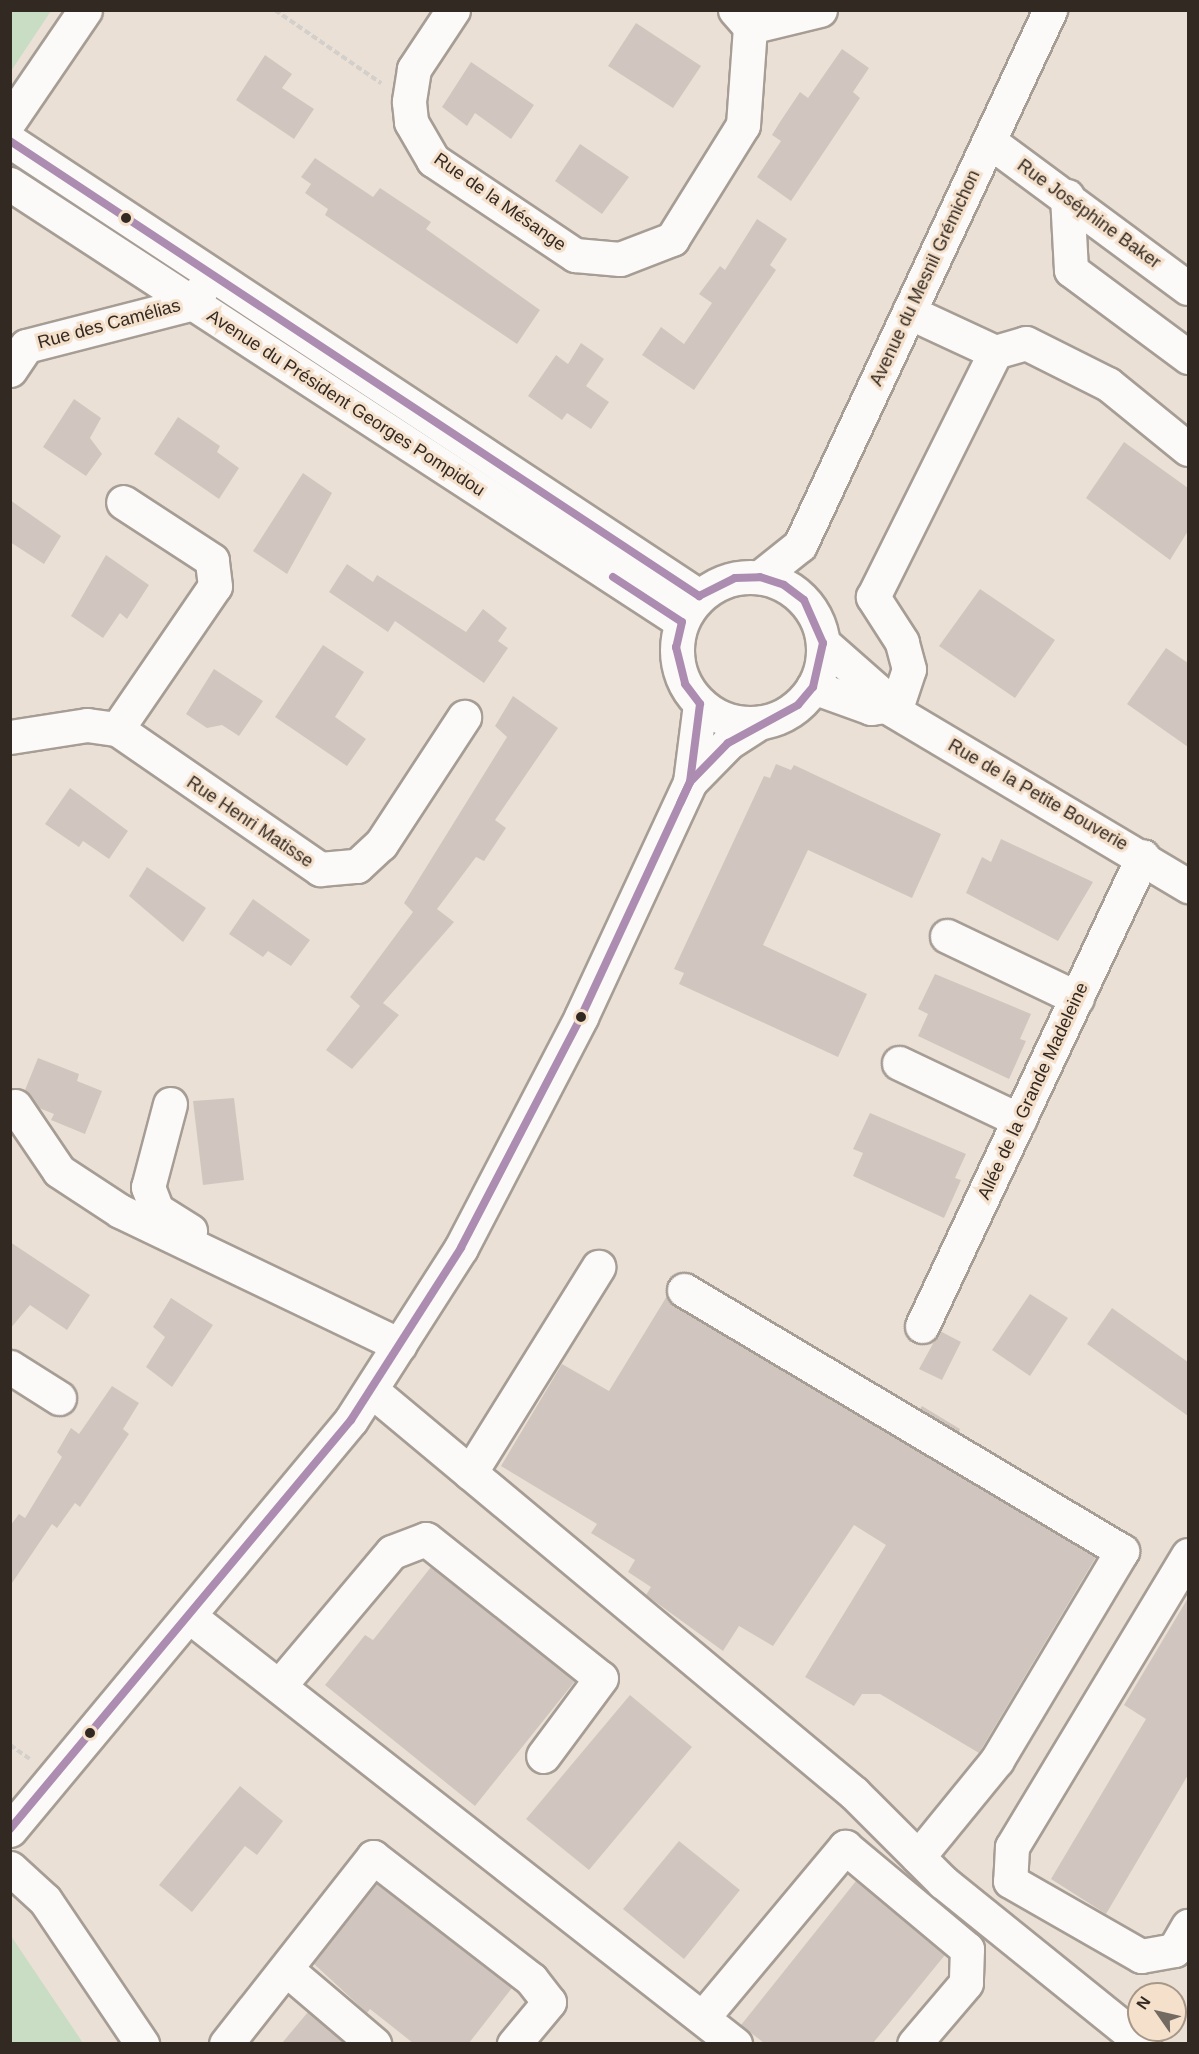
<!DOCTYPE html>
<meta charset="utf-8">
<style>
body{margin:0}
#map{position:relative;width:1199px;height:2054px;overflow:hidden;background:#ebe0d5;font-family:Arial,sans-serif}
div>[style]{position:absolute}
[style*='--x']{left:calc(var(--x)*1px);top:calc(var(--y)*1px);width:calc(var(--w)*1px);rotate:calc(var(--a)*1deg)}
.green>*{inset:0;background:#c9dcc4}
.building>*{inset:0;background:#d1c6bf}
.path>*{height:4px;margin-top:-2px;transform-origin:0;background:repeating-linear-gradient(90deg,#d3d0cc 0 6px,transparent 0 9px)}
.roads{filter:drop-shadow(2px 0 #a69d95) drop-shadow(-2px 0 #a69d95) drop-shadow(0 2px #a69d95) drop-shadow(0 -2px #a69d95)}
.minor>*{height:33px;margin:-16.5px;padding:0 16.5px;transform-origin:16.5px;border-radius:16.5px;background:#fcfaf9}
.minor>.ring{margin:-16.5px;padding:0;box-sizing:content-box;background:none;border:33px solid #fcfaf9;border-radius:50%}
.bus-1>*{height:8px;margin:-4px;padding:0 4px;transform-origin:4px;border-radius:4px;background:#ac8db1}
.dots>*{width:16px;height:16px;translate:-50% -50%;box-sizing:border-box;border:3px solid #f5e0cb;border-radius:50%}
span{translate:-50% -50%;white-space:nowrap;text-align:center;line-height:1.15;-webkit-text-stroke:6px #f5e0cb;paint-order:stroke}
.street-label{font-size:18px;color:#322a22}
.frame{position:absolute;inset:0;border:12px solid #322a22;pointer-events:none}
.north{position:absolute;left:1127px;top:1982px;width:60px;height:60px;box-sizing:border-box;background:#f5e0cb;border:2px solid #a79787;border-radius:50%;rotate:304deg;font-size:16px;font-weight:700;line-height:24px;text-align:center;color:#322a22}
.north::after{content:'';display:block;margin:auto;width:21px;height:27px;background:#736a61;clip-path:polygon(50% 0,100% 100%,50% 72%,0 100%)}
</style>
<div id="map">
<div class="green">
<div style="clip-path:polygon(11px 10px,51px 11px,11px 71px,10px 11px)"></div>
<div style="clip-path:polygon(10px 1936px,11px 1936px,83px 2043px,11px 2043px)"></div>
</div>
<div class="building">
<div style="clip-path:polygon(636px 23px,701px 66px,673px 108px,608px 66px)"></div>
<div style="clip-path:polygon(842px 49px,869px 68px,853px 92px,860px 98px,791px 201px,757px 177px,781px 141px,772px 135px,780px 122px,800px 92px,808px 98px)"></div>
<div style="clip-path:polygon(265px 55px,292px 74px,282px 88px,314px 109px,294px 139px,236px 100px)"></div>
<div style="clip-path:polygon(471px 62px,534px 105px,511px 139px,475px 113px,467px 126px,442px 107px)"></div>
<div style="clip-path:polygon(580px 144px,629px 177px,602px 214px,555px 181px)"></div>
<div style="clip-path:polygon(315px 158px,373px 197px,380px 188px,431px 222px,426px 229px,540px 310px,517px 344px,325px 215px,328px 209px,305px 193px,311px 184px,301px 177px)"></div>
<div style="clip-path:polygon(757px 219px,787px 239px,770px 265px,776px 270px,694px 390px,642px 355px,661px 327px,684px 344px,712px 303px,699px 294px,720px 266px,725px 270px)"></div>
<div style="clip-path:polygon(581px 343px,604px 359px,586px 386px,609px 402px,591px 429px,567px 413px,562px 420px,528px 396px,556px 355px,568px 364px)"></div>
<div style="clip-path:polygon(74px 399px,101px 418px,90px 438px,102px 454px,86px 476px,43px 447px)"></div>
<div style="clip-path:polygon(178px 417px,220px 446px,217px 452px,239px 468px,219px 499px,154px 454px)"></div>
<div style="clip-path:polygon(1124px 442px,1188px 488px,1188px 531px,1170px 560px,1086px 498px)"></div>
<div style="clip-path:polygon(303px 473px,332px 493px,287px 574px,253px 551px)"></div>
<div style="clip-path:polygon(10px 500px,61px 536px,44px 564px,10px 542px)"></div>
<div style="clip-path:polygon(106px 555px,149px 585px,127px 619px,120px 613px,103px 638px,71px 616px)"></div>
<div style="clip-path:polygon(347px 564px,373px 582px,377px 575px,466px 632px,483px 609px,507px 628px,498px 641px,508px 648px,484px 683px,395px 621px,388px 632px,329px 592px)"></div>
<div style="clip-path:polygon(980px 589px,1055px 640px,1015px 698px,939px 646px)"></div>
<div style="clip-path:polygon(323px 645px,364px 672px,335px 717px,366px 739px,347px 766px,275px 717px)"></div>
<div style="clip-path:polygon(1166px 648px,1188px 663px,1188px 747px,1127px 704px)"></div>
<div style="clip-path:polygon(214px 669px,263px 701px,239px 736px,222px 725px,207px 728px,186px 714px)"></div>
<div style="clip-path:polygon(513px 696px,558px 728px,495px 820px,506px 828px,484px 861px,476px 857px,437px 909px,454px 922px,383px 1003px,399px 1015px,352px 1069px,326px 1050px,360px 1006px,350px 997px,413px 912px,404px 903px,507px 737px,495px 726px)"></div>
<div style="clip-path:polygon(776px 764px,791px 770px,794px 765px,941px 834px,912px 898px,808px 850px,763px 945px,867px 994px,838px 1057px,679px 984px,684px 973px,674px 969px,764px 776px,770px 778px)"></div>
<div style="clip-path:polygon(70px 788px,128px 831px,109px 859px,83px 841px,79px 847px,45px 824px)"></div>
<div style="clip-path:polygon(1001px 839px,1093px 882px,1058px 941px,966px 893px,982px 857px,991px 862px)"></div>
<div style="clip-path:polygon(147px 867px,206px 908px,183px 942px,129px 896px)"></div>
<div style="clip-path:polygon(253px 899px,310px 940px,291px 966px,268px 951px,263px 957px,229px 934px)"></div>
<div style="clip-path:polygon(935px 974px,1031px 1014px,1020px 1039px,1026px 1041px,1009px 1079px,918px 1036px,928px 1014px,918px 1009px)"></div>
<div style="clip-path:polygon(38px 1058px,79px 1074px,77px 1081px,102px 1091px,85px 1134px,51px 1120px,54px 1114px,39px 1108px,25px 1090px)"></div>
<div style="clip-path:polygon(234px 1098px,244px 1180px,203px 1185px,193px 1101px)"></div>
<div style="clip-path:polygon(870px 1113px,966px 1154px,955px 1178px,961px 1180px,944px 1218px,853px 1176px,863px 1153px,853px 1149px)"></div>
<div style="clip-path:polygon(10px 1242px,90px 1295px,67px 1330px,30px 1305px,10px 1329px)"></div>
<div style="clip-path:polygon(1030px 1294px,1068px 1318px,1030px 1376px,992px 1350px)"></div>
<div style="clip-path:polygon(667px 1296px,674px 1306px,1096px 1557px,979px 1753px,880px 1694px,862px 1694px,854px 1706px,805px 1677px,886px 1545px,854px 1525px,773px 1646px,739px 1626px,723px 1651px,646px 1595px,651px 1587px,628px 1572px,635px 1560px,591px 1533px,597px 1524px,501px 1466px,562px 1364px,609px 1391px)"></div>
<div style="clip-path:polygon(171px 1298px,213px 1325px,172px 1387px,146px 1367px,165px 1337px,153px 1327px)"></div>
<div style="clip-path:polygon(1112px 1308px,1188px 1362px,1188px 1416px,1087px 1344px)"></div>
<div style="clip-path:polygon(940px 1331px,961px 1342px,942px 1380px,919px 1369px)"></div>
<div style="clip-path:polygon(112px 1386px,139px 1403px,123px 1429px,129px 1434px,80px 1507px,75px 1503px,57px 1528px,52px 1524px,10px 1586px,10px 1526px,19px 1514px,25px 1518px,62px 1457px,57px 1452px,71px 1428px,79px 1434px)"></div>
<div style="clip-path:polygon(922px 1406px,960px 1429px,959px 1432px,920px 1409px)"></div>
<div style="clip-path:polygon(431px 1567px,575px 1681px,475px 1806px,325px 1685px,365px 1635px,373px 1640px)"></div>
<div style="clip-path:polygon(1188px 1598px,1188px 1775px,1106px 1914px,1051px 1879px,1146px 1719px,1124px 1705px)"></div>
<div style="clip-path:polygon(630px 1695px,692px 1747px,589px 1870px,526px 1819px)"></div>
<div style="clip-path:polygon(240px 1786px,283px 1821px,257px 1855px,245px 1846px,192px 1912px,159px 1885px)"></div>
<div style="clip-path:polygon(679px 1841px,740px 1890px,684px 1959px,623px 1909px)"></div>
<div style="clip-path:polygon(856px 1881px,945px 1955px,873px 2043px,764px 2043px,741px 2025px)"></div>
<div style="clip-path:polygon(376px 1883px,512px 1988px,469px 2043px,413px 2043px,370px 2009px,367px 2013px,313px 1963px)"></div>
<div style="clip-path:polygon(308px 2012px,343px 2042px,342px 2043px,282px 2043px)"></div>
</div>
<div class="path">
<div style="--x:275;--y:10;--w:129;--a:34.6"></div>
<div style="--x:10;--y:1745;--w:24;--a:35"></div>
</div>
<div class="roads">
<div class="minor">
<div style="--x:453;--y:10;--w:71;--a:123.5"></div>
<div style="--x:414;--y:69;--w:33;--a:99"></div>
<div style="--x:409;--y:102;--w:20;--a:84"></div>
<div style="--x:411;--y:122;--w:44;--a:59.9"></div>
<div style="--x:433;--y:160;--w:171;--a:33.8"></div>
<div style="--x:575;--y:255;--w:45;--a:5.1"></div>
<div style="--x:620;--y:259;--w:56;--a:-21"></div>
<div style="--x:672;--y:239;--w:134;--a:-58.1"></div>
<div style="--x:743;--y:125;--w:98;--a:-85.9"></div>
<div style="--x:750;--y:27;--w:23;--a:-131"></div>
<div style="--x:750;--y:27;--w:72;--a:-13.7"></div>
<div style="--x:10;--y:120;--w:133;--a:-55.7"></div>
<div style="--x:10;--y:141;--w:826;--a:33.44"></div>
<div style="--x:989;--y:141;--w:247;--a:36.5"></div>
<div style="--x:10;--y:184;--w:802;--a:33.1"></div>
<div style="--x:1067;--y:196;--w:74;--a:86.9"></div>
<div style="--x:1071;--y:270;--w:146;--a:36.6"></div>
<div style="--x:995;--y:352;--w:32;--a:-16"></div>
<div style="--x:1026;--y:343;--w:92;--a:26.6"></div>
<div style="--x:1108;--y:384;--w:103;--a:39.1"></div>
<div style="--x:10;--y:370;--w:29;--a:-56"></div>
<div style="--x:26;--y:346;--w:172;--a:-14.4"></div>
<div style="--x:193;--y:303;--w:13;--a:-58"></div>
<div style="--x:760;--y:577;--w:51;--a:-38.7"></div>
<div style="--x:800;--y:545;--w:591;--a:-64.95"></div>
<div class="ring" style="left:677px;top:577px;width:113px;height:113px"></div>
<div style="--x:823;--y:643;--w:76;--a:41.3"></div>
<div style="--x:880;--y:693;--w:14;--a:65"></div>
<div style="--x:886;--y:706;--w:352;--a:30.8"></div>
<div style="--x:813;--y:687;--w:62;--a:19.9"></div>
<div style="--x:871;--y:708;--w:15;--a:-8"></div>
<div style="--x:895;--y:711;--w:44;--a:-71.6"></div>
<div style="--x:909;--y:669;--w:28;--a:-105"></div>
<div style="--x:902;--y:642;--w:54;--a:-122.8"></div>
<div style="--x:873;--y:597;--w:274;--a:-63.5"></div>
<div style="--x:995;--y:352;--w:95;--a:-155.1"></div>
<div style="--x:117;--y:729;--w:173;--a:-55.6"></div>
<div style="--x:215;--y:586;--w:26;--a:-97"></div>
<div style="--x:212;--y:560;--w:106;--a:-146.9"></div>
<div style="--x:10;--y:737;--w:78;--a:-8.9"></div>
<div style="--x:87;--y:725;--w:30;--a:8"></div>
<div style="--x:117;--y:729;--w:247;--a:34.6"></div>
<div style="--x:320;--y:869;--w:37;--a:-5"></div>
<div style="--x:357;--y:866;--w:33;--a:-43"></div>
<div style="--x:381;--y:844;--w:152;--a:-56.8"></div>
<div style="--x:690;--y:782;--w:54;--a:-45.7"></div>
<div style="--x:728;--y:743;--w:37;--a:-33"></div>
<div style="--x:947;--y:936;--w:144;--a:25.5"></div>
<div style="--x:899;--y:1063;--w:133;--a:25.4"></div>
<div style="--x:170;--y:1104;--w:86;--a:104.8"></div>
<div style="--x:148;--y:1187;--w:25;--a:69"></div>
<div style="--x:157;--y:1210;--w:39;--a:32"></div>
<div style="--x:15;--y:1106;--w:78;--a:55.9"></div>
<div style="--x:59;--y:1171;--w:73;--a:33.3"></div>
<div style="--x:120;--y:1211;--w:310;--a:25.6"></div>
<div style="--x:684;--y:1290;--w:510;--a:30.79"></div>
<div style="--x:1122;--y:1551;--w:244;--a:120.9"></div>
<div style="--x:997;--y:1760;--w:125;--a:129.2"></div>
<div style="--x:922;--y:1326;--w:519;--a:-64.82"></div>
<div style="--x:10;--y:1367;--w:58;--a:32.3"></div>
<div style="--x:371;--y:1390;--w:629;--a:39.84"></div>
<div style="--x:854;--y:1793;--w:126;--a:45"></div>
<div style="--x:943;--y:1882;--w:258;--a:38.9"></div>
<div style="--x:470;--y:1473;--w:243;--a:-58.1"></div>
<div style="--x:1188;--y:1555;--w:341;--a:121.1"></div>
<div style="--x:1012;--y:1847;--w:34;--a:93"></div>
<div style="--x:1010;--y:1881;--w:151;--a:29.8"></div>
<div style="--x:1141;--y:1956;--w:34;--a:-10"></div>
<div style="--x:1174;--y:1950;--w:28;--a:-60"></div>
<div style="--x:189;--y:1616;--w:694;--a:38.09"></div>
<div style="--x:279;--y:1686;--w:175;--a:-49.9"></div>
<div style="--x:392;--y:1552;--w:36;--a:-21"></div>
<div style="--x:426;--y:1539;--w:223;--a:38.5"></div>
<div style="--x:601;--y:1678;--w:97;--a:126.6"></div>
<div style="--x:10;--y:1830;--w:533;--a:-50.25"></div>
<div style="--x:351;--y:1420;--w:204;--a:-57.4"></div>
<div style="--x:461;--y:1248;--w:260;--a:-62.5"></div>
<div style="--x:581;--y:1017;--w:259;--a:-65.1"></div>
<div style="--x:690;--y:782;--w:79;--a:-82.7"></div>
<div style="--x:10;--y:1868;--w:47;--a:42.4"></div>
<div style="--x:45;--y:1900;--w:174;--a:56"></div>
<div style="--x:286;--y:1969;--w:116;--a:40.4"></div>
<div style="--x:703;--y:2017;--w:222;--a:-50.1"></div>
<div style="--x:845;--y:1847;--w:159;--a:39.9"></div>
<div style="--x:967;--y:1949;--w:34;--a:92"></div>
<div style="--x:966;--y:1983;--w:80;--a:130.4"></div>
<div style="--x:226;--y:2044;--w:238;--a:-51.8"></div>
<div style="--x:373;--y:1857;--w:200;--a:37.7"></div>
<div style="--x:531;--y:1979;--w:29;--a:52"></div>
<div style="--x:549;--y:2002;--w:55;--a:129.8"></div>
</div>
</div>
<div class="bus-1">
<div style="--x:10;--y:141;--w:826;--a:33.44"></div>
<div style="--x:699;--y:596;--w:40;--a:-26.6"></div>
<div style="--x:735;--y:578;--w:25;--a:-2"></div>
<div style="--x:760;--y:577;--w:25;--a:18"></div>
<div style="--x:784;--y:585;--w:25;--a:37"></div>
<div style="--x:804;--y:600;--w:47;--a:66.2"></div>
<div style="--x:823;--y:643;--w:45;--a:102.8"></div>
<div style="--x:813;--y:687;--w:23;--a:130"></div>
<div style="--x:798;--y:705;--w:80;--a:151.5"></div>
<div style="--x:728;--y:743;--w:54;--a:134.3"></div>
<div style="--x:690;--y:782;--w:259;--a:114.9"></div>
<div style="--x:581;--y:1017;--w:260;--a:117.5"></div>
<div style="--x:461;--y:1248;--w:204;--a:122.6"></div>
<div style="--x:351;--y:1420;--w:533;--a:129.82"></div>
<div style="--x:613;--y:577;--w:82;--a:33.1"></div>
<div style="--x:682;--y:622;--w:26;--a:103"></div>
<div style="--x:676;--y:647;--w:38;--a:76"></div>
<div style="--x:685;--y:684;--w:25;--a:53"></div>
<div style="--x:700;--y:704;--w:79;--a:97.3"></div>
<div style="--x:690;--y:782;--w:23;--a:115"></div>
</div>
<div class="dots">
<div style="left:126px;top:218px;background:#322a22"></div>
<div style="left:581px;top:1017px;background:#322a22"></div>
<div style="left:90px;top:1733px;background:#322a22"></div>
</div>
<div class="street-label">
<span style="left:500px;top:202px;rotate:35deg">Rue de la Mésange</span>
<span style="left:1089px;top:214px;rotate:36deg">Rue Joséphine Baker</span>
<span style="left:925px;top:278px;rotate:-65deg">Avenue du Mesnil Grémichon</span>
<span style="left:109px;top:324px;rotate:-15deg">Rue des Camélias</span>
<span style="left:346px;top:403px;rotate:33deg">Avenue du Président Georges Pompidou</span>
<span style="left:1038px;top:795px;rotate:30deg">Rue de la Petite Bouverie</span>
<span style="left:250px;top:822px;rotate:34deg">Rue Henri Matisse</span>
<span style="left:1033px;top:1091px;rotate:-65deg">Allée de la Grande Madeleine</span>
</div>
<div class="frame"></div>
<div class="north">N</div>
</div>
